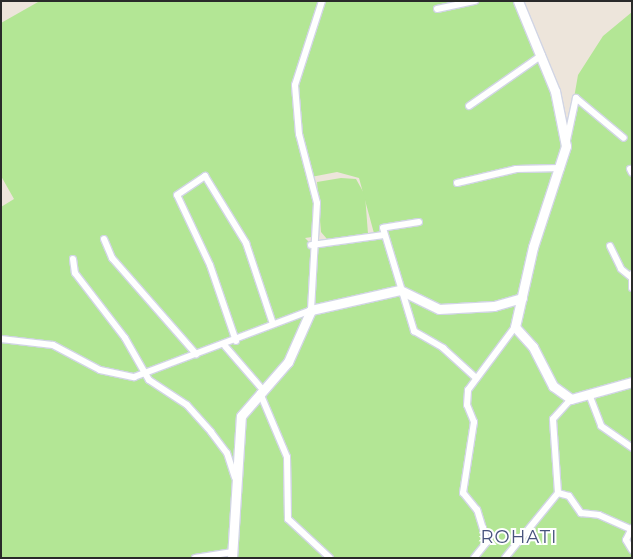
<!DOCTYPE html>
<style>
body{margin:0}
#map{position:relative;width:633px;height:559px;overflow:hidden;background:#ede5db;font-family:Montserrat,sans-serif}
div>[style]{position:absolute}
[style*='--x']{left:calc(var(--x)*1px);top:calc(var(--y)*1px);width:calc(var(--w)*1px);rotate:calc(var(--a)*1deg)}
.green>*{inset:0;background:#b3e695}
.roads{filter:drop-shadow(1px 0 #d1d5e4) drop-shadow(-1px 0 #d1d5e4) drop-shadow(0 1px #d1d5e4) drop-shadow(0 -1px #d1d5e4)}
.street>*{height:6px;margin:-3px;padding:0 3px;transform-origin:3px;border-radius:3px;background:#fff}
.secondary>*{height:9px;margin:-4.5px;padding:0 4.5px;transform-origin:4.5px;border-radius:4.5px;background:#fff}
span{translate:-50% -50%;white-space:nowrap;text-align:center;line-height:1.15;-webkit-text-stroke:4px #fff;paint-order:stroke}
.quarter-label{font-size:18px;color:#48537d;letter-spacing:1px}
.frame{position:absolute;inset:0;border:2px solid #2a2a2a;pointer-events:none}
</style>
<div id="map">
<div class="green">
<div style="clip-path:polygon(evenodd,518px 1px,537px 41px,566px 144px,578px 75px,603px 36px,632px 12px,632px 558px,231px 558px,226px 553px,219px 557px,229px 558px,1px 558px,1px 207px,14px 199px,1px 176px,1px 23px,38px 2px,518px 1px,337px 172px,359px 178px,375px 237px,312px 245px,305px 238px,312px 237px,316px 225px,311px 177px,337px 172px)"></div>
<div style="clip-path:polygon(341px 178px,356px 179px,365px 195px,368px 234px,327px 239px,321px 232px,317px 182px)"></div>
</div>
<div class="roads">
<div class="street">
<div style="--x:437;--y:9;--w:39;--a:-12"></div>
<div style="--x:469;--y:106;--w:89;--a:-34.9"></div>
<div style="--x:567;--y:140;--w:43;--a:-77.9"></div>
<div style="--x:576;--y:98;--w:62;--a:39.8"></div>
<div style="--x:630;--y:169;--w:4;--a:63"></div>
<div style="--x:457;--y:183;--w:61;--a:-13.3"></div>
<div style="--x:516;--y:169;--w:45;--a:-1.3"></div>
<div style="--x:419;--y:222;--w:36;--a:171"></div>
<div style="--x:383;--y:228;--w:108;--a:73.2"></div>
<div style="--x:414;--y:331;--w:34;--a:30"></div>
<div style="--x:443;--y:348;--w:45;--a:42.3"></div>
<div style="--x:104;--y:239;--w:21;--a:67"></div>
<div style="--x:112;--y:258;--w:128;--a:48.8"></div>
<div style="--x:311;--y:245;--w:74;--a:-7.8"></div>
<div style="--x:610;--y:246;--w:25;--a:64"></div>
<div style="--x:621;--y:269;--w:13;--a:39"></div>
<div style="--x:73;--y:259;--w:14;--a:82"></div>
<div style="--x:75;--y:273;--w:82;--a:52.4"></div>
<div style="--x:125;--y:338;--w:48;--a:60.3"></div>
<div style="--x:149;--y:380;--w:45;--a:33.3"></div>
<div style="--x:187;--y:405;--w:36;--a:48"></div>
<div style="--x:211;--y:432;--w:26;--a:53"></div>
<div style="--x:227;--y:453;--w:26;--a:72"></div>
<div style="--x:632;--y:274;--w:14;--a:90"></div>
<div style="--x:1;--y:339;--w:52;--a:6.6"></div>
<div style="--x:53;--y:345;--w:53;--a:28"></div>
<div style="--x:100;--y:370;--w:35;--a:12"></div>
<div style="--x:134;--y:377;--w:189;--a:-20.7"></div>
<div style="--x:311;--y:310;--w:107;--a:-86.8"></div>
<div style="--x:317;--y:203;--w:71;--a:-104.6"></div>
<div style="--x:299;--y:134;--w:49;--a:-94.7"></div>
<div style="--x:295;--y:85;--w:88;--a:-72.2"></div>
<div style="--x:236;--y:341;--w:80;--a:-108.9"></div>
<div style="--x:210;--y:265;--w:77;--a:-115.2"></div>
<div style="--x:177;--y:195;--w:34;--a:-34"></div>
<div style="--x:205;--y:176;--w:79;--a:58.5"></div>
<div style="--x:246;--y:243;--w:85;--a:71.6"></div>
<div style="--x:225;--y:346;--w:58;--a:49.2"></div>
<div style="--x:260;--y:393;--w:69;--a:67.1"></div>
<div style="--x:287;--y:457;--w:62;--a:89.1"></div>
<div style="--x:288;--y:519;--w:57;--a:42.9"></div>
<div style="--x:589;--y:394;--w:34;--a:69"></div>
<div style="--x:601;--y:426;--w:38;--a:35"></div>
<div style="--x:558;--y:493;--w:11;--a:15"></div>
<div style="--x:569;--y:496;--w:21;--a:55"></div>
<div style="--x:581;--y:513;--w:18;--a:6"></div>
<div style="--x:599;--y:515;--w:35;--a:24"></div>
<div style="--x:632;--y:528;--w:13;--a:117"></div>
<div style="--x:626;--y:540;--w:12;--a:59"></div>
<div style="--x:195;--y:558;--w:38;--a:-9"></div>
<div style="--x:474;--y:558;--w:21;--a:-51"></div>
<div style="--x:487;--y:542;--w:34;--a:-107"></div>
<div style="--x:477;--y:510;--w:22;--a:-129"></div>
<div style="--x:463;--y:493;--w:72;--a:-81.2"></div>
<div style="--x:474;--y:422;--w:18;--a:-112"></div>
<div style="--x:467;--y:405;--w:15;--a:-86"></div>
<div style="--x:468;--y:390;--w:79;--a:-53.3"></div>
<div style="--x:505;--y:558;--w:84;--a:-50.8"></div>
<div style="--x:558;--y:493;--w:74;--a:-93.9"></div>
<div style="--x:553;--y:419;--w:27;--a:-48"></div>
</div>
<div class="secondary">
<div style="--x:518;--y:1;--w:97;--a:67.7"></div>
<div style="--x:555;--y:91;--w:56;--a:78.7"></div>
<div style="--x:566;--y:146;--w:106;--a:108.1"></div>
<div style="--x:533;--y:247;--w:82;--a:102.7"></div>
<div style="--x:515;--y:327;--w:27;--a:48"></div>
<div style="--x:533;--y:347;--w:44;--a:62.9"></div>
<div style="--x:553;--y:386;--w:22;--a:36"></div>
<div style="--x:571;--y:399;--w:63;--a:-15.6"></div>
<div style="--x:232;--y:558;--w:142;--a:-86.4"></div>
<div style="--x:241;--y:416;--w:72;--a:-49"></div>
<div style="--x:288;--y:362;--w:57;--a:-66.1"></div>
<div style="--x:311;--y:310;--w:91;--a:-12.7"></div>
<div style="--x:400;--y:290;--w:43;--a:26"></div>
<div style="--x:439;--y:309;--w:55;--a:-3.1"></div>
<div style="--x:494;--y:306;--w:29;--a:-16"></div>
</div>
</div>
<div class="quarter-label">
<span style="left:519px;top:537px">ROHATI</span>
</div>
<div class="frame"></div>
</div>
